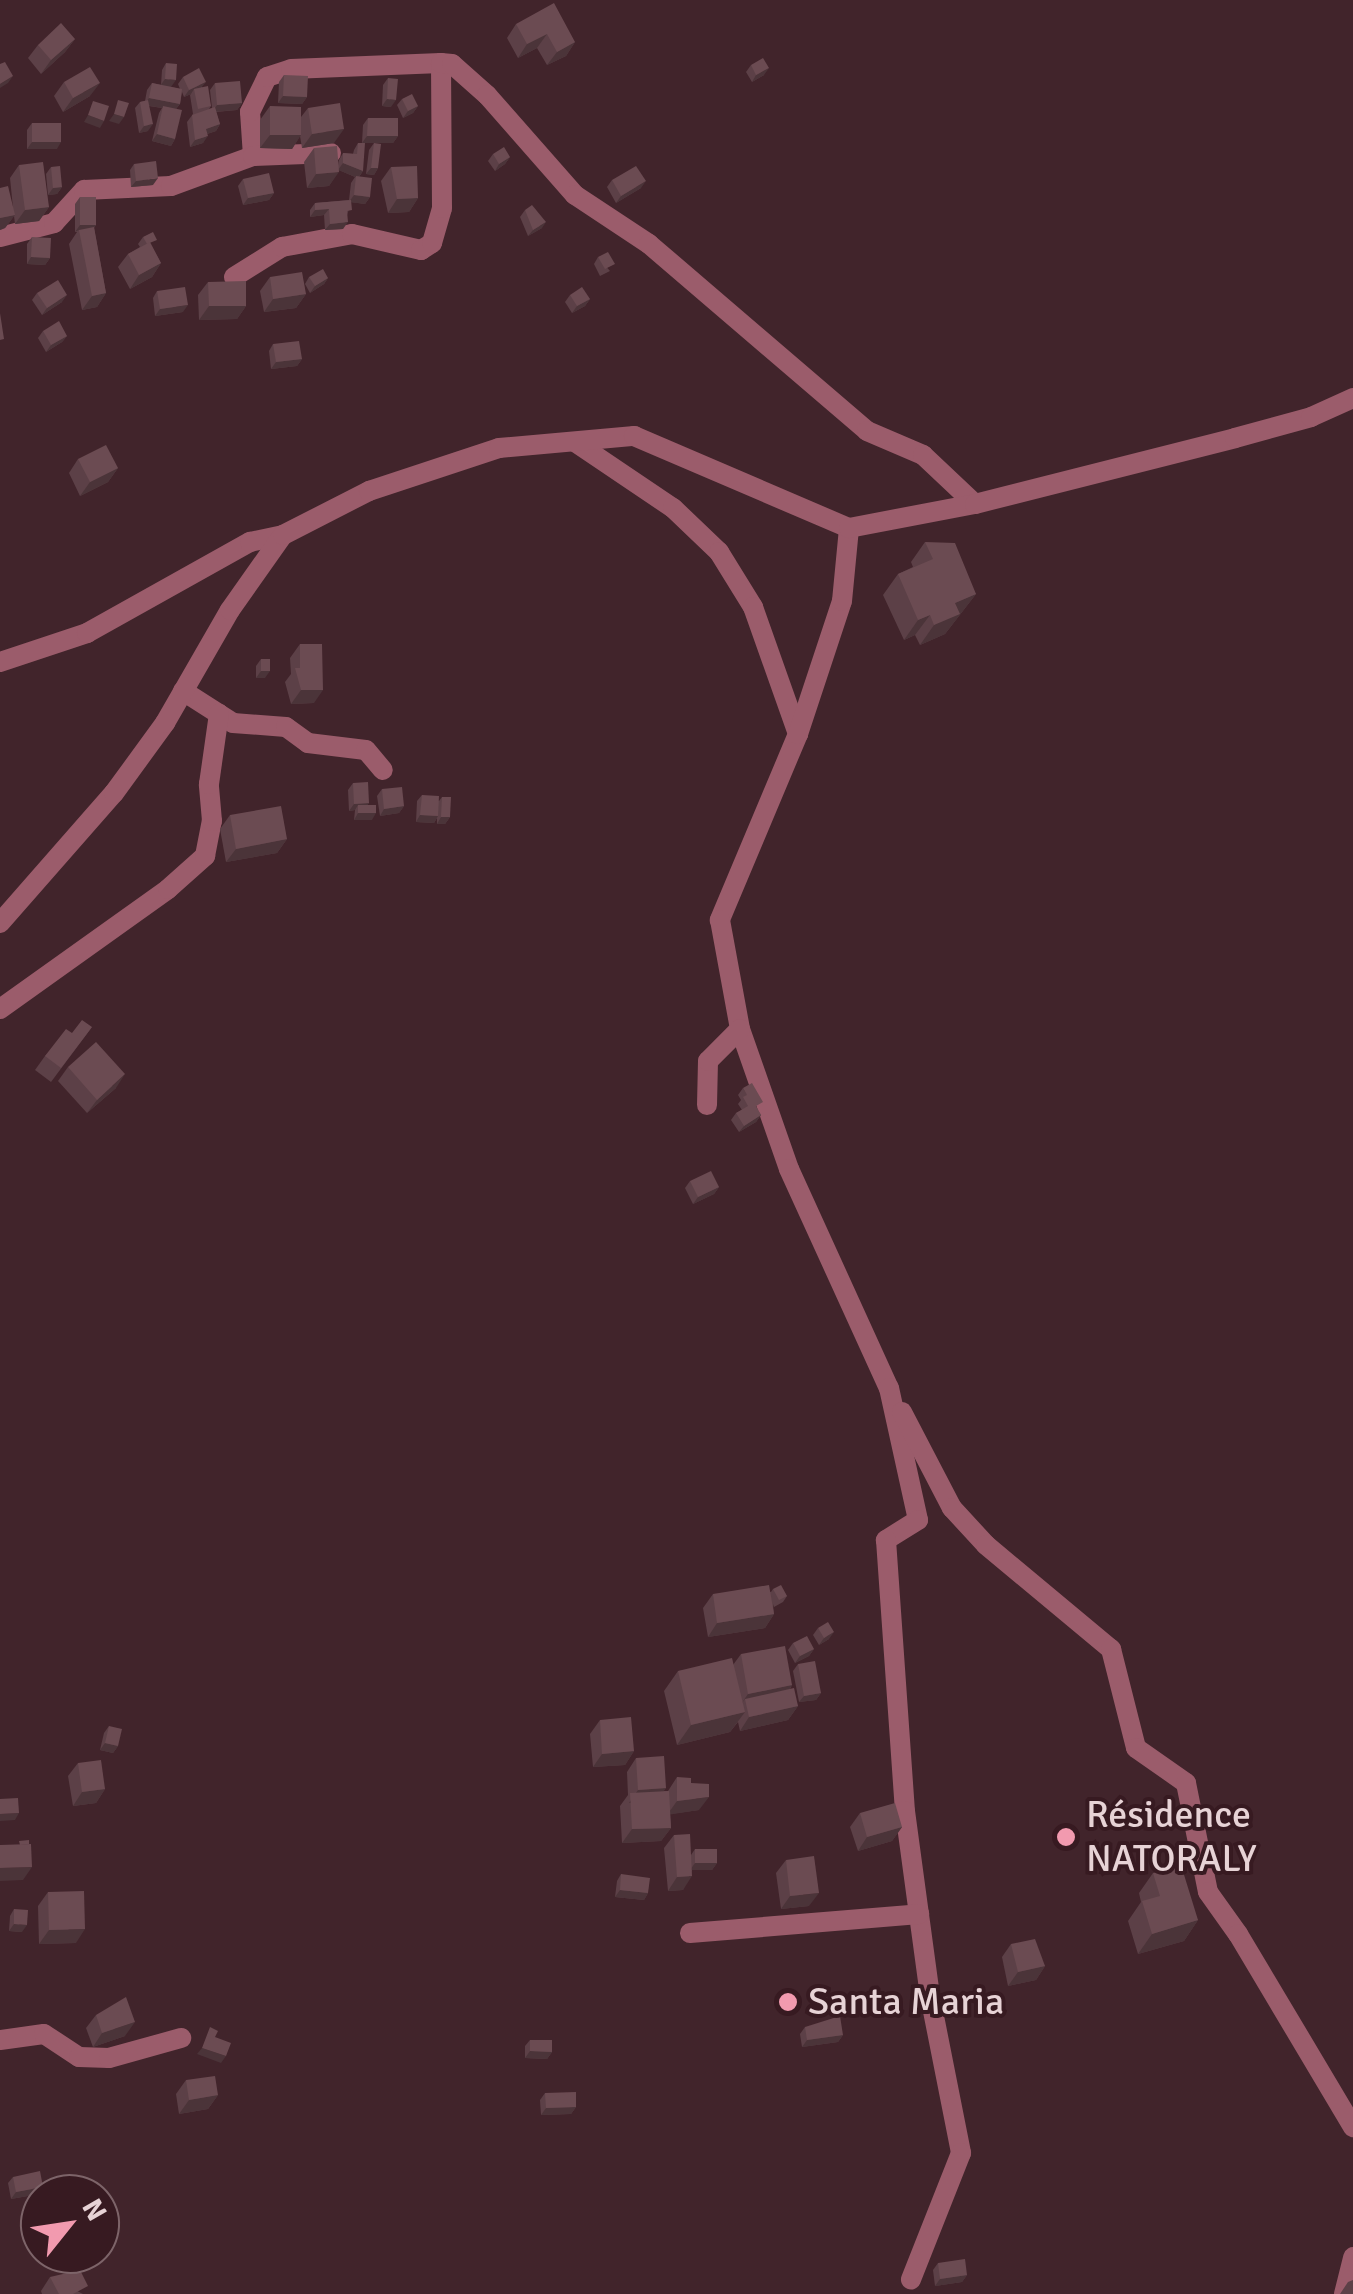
<!DOCTYPE html>
<meta charset="utf-8">
<style>
body{margin:0}
#map{position:relative;width:1353px;height:2294px;overflow:hidden;background:#41242b;font-family:Signika,sans-serif}
div>[style]{position:absolute}
[style*='--x']{left:calc(var(--x)*1px);top:calc(var(--y)*1px);width:calc(var(--w)*1px);rotate:calc(var(--a)*1deg)}
.minor>*{height:20px;margin:-10px;padding:0 10px;transform-origin:10px;border-radius:10px;background:#9b5c6b}
.tertiary>*{height:20px;margin:-10px;padding:0 10px;transform-origin:10px;border-radius:10px;background:#9b5c6b}
.wall>*{inset:0;background:#5c4047}
.shaded-wall>*{inset:0;background:#4b3439}
.building>*{inset:0;background:#6b4b52}
.dots>*{width:28px;height:28px;translate:-50% -50%;box-sizing:border-box;border:5px solid #371a21;border-radius:50%}
span{translate:-50% -50%;white-space:nowrap;text-align:center;line-height:1.15;-webkit-text-stroke:8px #371a21;paint-order:stroke}
.poi-label{font-size:38px;color:#e7d3d6}
.left{translate:0 -50%;text-align:left}
.north{position:absolute;left:20px;top:2174px;width:100px;height:100px;box-sizing:border-box;background:#371a21;border:2px solid #7d6469;border-radius:50%;rotate:60deg;font-size:28px;font-weight:700;line-height:40px;text-align:center;color:#e7d3d6}
.north::after{content:'';display:block;margin:auto;width:35px;height:45px;background:#f29aaf;clip-path:polygon(50% 0,100% 100%,50% 72%,0 100%)}
</style>
<div id="map">
<div class="minor">
<div style="--x:253;--y:156;--w:44;--a:-93.9"></div>
<div style="--x:250;--y:112;--w:39;--a:-64"></div>
<div style="--x:267;--y:77;--w:25;--a:-18"></div>
<div style="--x:291;--y:69;--w:150;--a:-2.3"></div>
<div style="--x:0;--y:237;--w:56;--a:-14.5"></div>
<div style="--x:54;--y:223;--w:45;--a:-47.7"></div>
<div style="--x:84;--y:190;--w:87;--a:-2.6"></div>
<div style="--x:171;--y:186;--w:87;--a:-20.1"></div>
<div style="--x:253;--y:156;--w:78;--a:-2.2"></div>
<div style="--x:234;--y:277;--w:57;--a:-32"></div>
<div style="--x:282;--y:247;--w:71;--a:-10.5"></div>
<div style="--x:352;--y:234;--w:71;--a:13.1"></div>
<div style="--x:421;--y:250;--w:13;--a:-32"></div>
<div style="--x:432;--y:243;--w:36;--a:-74"></div>
<div style="--x:442;--y:208;--w:145;--a:-90.4"></div>
<div style="--x:441;--y:63;--w:11;--a:5"></div>
<div style="--x:452;--y:64;--w:47;--a:41.5"></div>
<div style="--x:487;--y:95;--w:133;--a:48.7"></div>
<div style="--x:575;--y:195;--w:89;--a:33.5"></div>
<div style="--x:649;--y:244;--w:287;--a:40.6"></div>
<div style="--x:867;--y:431;--w:61;--a:23.2"></div>
<div style="--x:923;--y:455;--w:71;--a:43.3"></div>
<div style="--x:575;--y:442;--w:118;--a:34"></div>
<div style="--x:673;--y:508;--w:64;--a:43.7"></div>
<div style="--x:719;--y:552;--w:65;--a:58.3"></div>
<div style="--x:753;--y:607;--w:135;--a:70.5"></div>
<div style="--x:798;--y:734;--w:202;--a:112.8"></div>
<div style="--x:720;--y:920;--w:111;--a:79.6"></div>
<div style="--x:740;--y:1029;--w:148;--a:70.7"></div>
<div style="--x:789;--y:1169;--w:241;--a:65.5"></div>
<div style="--x:889;--y:1388;--w:135;--a:77.6"></div>
<div style="--x:918;--y:1520;--w:38;--a:148"></div>
<div style="--x:886;--y:1540;--w:272;--a:86"></div>
<div style="--x:905;--y:1811;--w:187;--a:82.3"></div>
<div style="--x:930;--y:1996;--w:160;--a:78.8"></div>
<div style="--x:961;--y:2153;--w:136;--a:111.6"></div>
<div style="--x:0;--y:662;--w:92;--a:-18.4"></div>
<div style="--x:87;--y:633;--w:187;--a:-29.2"></div>
<div style="--x:250;--y:542;--w:34;--a:-12"></div>
<div style="--x:183;--y:691;--w:59;--a:32.6"></div>
<div style="--x:233;--y:723;--w:53;--a:4.3"></div>
<div style="--x:286;--y:727;--w:27;--a:36"></div>
<div style="--x:308;--y:743;--w:58;--a:6.9"></div>
<div style="--x:366;--y:750;--w:26;--a:50"></div>
<div style="--x:798;--y:734;--w:140;--a:-71.7"></div>
<div style="--x:842;--y:601;--w:73;--a:-84.5"></div>
<div style="--x:0;--y:1009;--w:206;--a:-35.5"></div>
<div style="--x:168;--y:889;--w:50;--a:-41.7"></div>
<div style="--x:205;--y:856;--w:36;--a:-79"></div>
<div style="--x:212;--y:821;--w:37;--a:-95"></div>
<div style="--x:209;--y:784;--w:71;--a:-81.9"></div>
<div style="--x:707;--y:1105;--w:44;--a:-88.7"></div>
<div style="--x:708;--y:1061;--w:45;--a:-45"></div>
<div style="--x:902;--y:1412;--w:108;--a:62.5"></div>
<div style="--x:952;--y:1508;--w:50;--a:47.4"></div>
<div style="--x:986;--y:1545;--w:163;--a:39.8"></div>
<div style="--x:1111;--y:1649;--w:102;--a:75.8"></div>
<div style="--x:1136;--y:1748;--w:61;--a:35"></div>
<div style="--x:1186;--y:1783;--w:111;--a:78.6"></div>
<div style="--x:1208;--y:1892;--w:52;--a:54.5"></div>
<div style="--x:1238;--y:1934;--w:225;--a:59.2"></div>
<div style="--x:690;--y:1933;--w:230;--a:-4.7"></div>
<div style="--x:0;--y:2040;--w:44;--a:-7.8"></div>
<div style="--x:44;--y:2034;--w:42;--a:33.3"></div>
<div style="--x:79;--y:2057;--w:30;--a:2"></div>
<div style="--x:109;--y:2058;--w:75;--a:-15.5"></div>
<div style="--x:1344;--y:2294;--w:38;--a:-76"></div>
</div>
<div class="tertiary">
<div style="--x:0;--y:923;--w:173;--a:-48.8"></div>
<div style="--x:114;--y:793;--w:87;--a:-53.9"></div>
<div style="--x:165;--y:723;--w:130;--a:-60.1"></div>
<div style="--x:230;--y:610;--w:92;--a:-54.8"></div>
<div style="--x:283;--y:535;--w:97;--a:-27.1"></div>
<div style="--x:369;--y:491;--w:137;--a:-18.3"></div>
<div style="--x:499;--y:448;--w:136;--a:-5.1"></div>
<div style="--x:634;--y:436;--w:234;--a:23.2"></div>
<div style="--x:849;--y:528;--w:128;--a:-10.8"></div>
<div style="--x:975;--y:504;--w:268;--a:-14.2"></div>
<div style="--x:1235;--y:438;--w:79;--a:-15.4"></div>
<div style="--x:1311;--y:417;--w:46;--a:-24.3"></div>
</div>
<div class="wall">
<div style="clip-path:polygon(516px 24px,575px 42px,566px 56px,547px 65px,537px 48px,518px 58px,507px 38px)"></div>
<div style="clip-path:polygon(75px 39px,65px 52px,41px 74px,28px 58px,38px 45px)"></div>
<div style="clip-path:polygon(166px 63px,171px 87px,180px 89px,178px 84px,183px 77px,202px 87px,211px 106px,209px 109px,212px 108px,210px 90px,215px 83px,242px 103px,237px 110px,216px 112px,220px 124px,216px 131px,207px 134px,203px 143px,190px 147px,187px 122px,193px 114px,190px 95px,191px 94px,184px 97px,182px 92px,180px 104px,176px 109px,175px 139px,171px 146px,152px 141px,159px 113px,162px 108px,149px 106px,148px 131px,139px 133px,135px 108px,140px 102px,145px 101px,147px 90px,152px 83px,161px 85px,162px 70px)"></div>
<div style="clip-path:polygon(751px 65px,764px 75px,752px 82px,746px 72px)"></div>
<div style="clip-path:polygon(284px 75px,307px 97px,302px 104px,278px 103px,279px 82px)"></div>
<div style="clip-path:polygon(388px 78px,391px 107px,382px 106px,383px 85px)"></div>
<div style="clip-path:polygon(64px 82px,90px 96px,63px 112px,54px 96px)"></div>
<div style="clip-path:polygon(402px 99px,418px 106px,413px 113px,403px 118px,397px 105px)"></div>
<div style="clip-path:polygon(270px 106px,301px 117px,308px 108px,334px 143px,302px 148px,300px 136px,292px 149px,260px 148px,260px 120px)"></div>
<div style="clip-path:polygon(368px 118px,398px 136px,393px 143px,362px 143px,363px 125px)"></div>
<div style="clip-path:polygon(32px 123px,57px 149px,27px 149px,27px 130px)"></div>
<div style="clip-path:polygon(358px 143px,363px 171px,359px 177px,370px 197px,365px 204px,351px 202px,343px 229px,325px 230px,324px 215px,310px 217px,310px 210px,315px 203px,349px 200px,351px 183px,355px 177px,339px 170px,329px 186px,307px 188px,304px 162px,314px 148px,338px 165px,339px 160px,343px 153px,353px 154px,354px 150px)"></div>
<div style="clip-path:polygon(374px 143px,378px 168px,374px 175px,366px 174px,369px 150px)"></div>
<div style="clip-path:polygon(493px 154px,510px 157px,505px 164px,495px 171px,488px 161px)"></div>
<div style="clip-path:polygon(134px 164px,153px 185px,131px 187px,130px 170px)"></div>
<div style="clip-path:polygon(19px 165px,49px 207px,39px 221px,15px 224px,14px 216px,5px 228px,0 230px,0 188px,13px 208px,10px 178px)"></div>
<div style="clip-path:polygon(51px 167px,62px 187px,57px 194px,48px 195px,46px 174px)"></div>
<div style="clip-path:polygon(391px 167px,418px 198px,409px 212px,388px 213px,381px 181px)"></div>
<div style="clip-path:polygon(243px 179px,274px 193px,269px 200px,243px 205px,238px 186px)"></div>
<div style="clip-path:polygon(612px 180px,641px 188px,616px 203px,607px 187px)"></div>
<div style="clip-path:polygon(80px 197px,96px 225px,94px 228px,106px 293px,97px 307px,82px 310px,69px 244px,77px 232px,75px 232px,75px 204px)"></div>
<div style="clip-path:polygon(525px 210px,542px 228px,528px 236px,520px 217px)"></div>
<div style="clip-path:polygon(32px 237px,50px 258px,45px 265px,27px 264px,27px 244px)"></div>
<div style="clip-path:polygon(143px 237px,152px 247px,161px 263px,152px 277px,130px 289px,118px 267px,128px 254px,140px 247px,138px 244px)"></div>
<div style="clip-path:polygon(598px 257px,610px 271px,600px 276px,594px 264px)"></div>
<div style="clip-path:polygon(270px 277px,306px 294px,296px 308px,264px 312px,260px 291px)"></div>
<div style="clip-path:polygon(309px 277px,328px 278px,324px 284px,310px 293px,305px 284px)"></div>
<div style="clip-path:polygon(208px 282px,246px 306px,237px 319px,199px 320px,198px 295px)"></div>
<div style="clip-path:polygon(157px 291px,183px 312px,155px 316px,153px 298px)"></div>
<div style="clip-path:polygon(37px 293px,62px 302px,42px 315px,32px 300px)"></div>
<div style="clip-path:polygon(570px 295px,590px 299px,585px 306px,572px 313px,565px 302px)"></div>
<div style="clip-path:polygon(43px 331px,67px 336px,62px 342px,46px 352px,38px 338px)"></div>
<div style="clip-path:polygon(273px 344px,302px 359px,297px 366px,271px 369px,269px 351px)"></div>
<div style="clip-path:polygon(78px 459px,118px 468px,108px 482px,80px 496px,69px 473px)"></div>
<div style="clip-path:polygon(925px 542px,976px 594px,945px 634px,920px 645px,915px 635px,904px 640px,883px 595px,898px 574px,913px 567px,911px 562px)"></div>
<div style="clip-path:polygon(300px 644px,314px 703px,291px 704px,285px 682px,291px 674px,290px 658px)"></div>
<div style="clip-path:polygon(261px 659px,265px 678px,256px 678px,256px 666px)"></div>
<div style="clip-path:polygon(353px 783px,369px 803px,367px 805px,372px 820px,354px 820px,355px 810px,349px 811px,348px 790px)"></div>
<div style="clip-path:polygon(382px 789px,404px 806px,399px 813px,380px 816px,377px 796px)"></div>
<div style="clip-path:polygon(422px 795px,439px 801px,442px 797px,450px 817px,445px 824px,437px 824px,437px 818px,434px 823px,416px 822px,417px 801px)"></div>
<div style="clip-path:polygon(230px 815px,287px 839px,277px 853px,226px 862px,220px 829px)"></div>
<div style="clip-path:polygon(92px 1027px,51px 1082px,35px 1070px,45px 1056px,72px 1033px)"></div>
<div style="clip-path:polygon(68px 1067px,116px 1088px,87px 1113px,58px 1081px)"></div>
<div style="clip-path:polygon(743px 1088px,761px 1115px,756px 1122px,739px 1132px,731px 1120px,736px 1113px,742px 1110px,738px 1104px,741px 1100px,738px 1095px)"></div>
<div style="clip-path:polygon(690px 1181px,719px 1187px,714px 1194px,693px 1204px,685px 1188px)"></div>
<div style="clip-path:polygon(773px 1589px,787px 1596px,783px 1602px,774px 1607px,773px 1604px,774px 1614px,765px 1628px,708px 1637px,703px 1608px,713px 1594px,771px 1592px)"></div>
<div style="clip-path:polygon(818px 1628px,829px 1639px,819px 1645px,813px 1635px)"></div>
<div style="clip-path:polygon(793px 1643px,814px 1649px,809px 1656px,795px 1663px,788px 1650px)"></div>
<div style="clip-path:polygon(741px 1654px,792px 1685px,790px 1689px,798px 1706px,788px 1720px,740px 1731px,738px 1722px,730px 1732px,677px 1745px,664px 1691px,678px 1671px,733px 1665px)"></div>
<div style="clip-path:polygon(798px 1664px,821px 1693px,816px 1700px,799px 1702px,793px 1671px)"></div>
<div style="clip-path:polygon(600px 1720px,634px 1751px,625px 1765px,593px 1767px,590px 1734px)"></div>
<div style="clip-path:polygon(109px 1726px,118px 1746px,113px 1753px,100px 1750px,104px 1733px)"></div>
<div style="clip-path:polygon(636px 1758px,666px 1788px,663px 1791px,668px 1791px,677px 1777px,691px 1783px,699px 1810px,670px 1814px,671px 1828px,661px 1841px,622px 1843px,620px 1806px,628px 1795px,627px 1772px)"></div>
<div style="clip-path:polygon(78px 1763px,105px 1789px,96px 1803px,73px 1806px,68px 1776px)"></div>
<div style="clip-path:polygon(860px 1813px,902px 1827px,892px 1841px,858px 1851px,850px 1827px)"></div>
<div style="clip-path:polygon(674px 1835px,691px 1855px,695px 1849px,717px 1863px,712px 1870px,692px 1870px,683px 1890px,668px 1891px,664px 1848px)"></div>
<div style="clip-path:polygon(786px 1860px,809px 1906px,781px 1909px,776px 1873px)"></div>
<div style="clip-path:polygon(1153px 1873px,1198px 1920px,1184px 1941px,1138px 1954px,1128px 1921px,1141px 1902px,1139px 1893px)"></div>
<div style="clip-path:polygon(621px 1874px,648px 1893px,644px 1900px,615px 1897px,617px 1881px)"></div>
<div style="clip-path:polygon(48px 1892px,76px 1943px,39px 1944px,38px 1906px)"></div>
<div style="clip-path:polygon(14px 1909px,22px 1932px,9px 1931px,10px 1916px)"></div>
<div style="clip-path:polygon(1011px 1944px,1045px 1966px,1036px 1980px,1008px 1986px,1002px 1957px)"></div>
<div style="clip-path:polygon(96px 2015px,125px 2036px,93px 2047px,86px 2028px)"></div>
<div style="clip-path:polygon(805px 2027px,843px 2035px,838px 2042px,802px 2047px,800px 2034px)"></div>
<div style="clip-path:polygon(530px 2040px,552px 2052px,547px 2059px,525px 2058px,525px 2046px)"></div>
<div style="clip-path:polygon(186px 2080px,218px 2095px,208px 2109px,179px 2114px,176px 2094px)"></div>
<div style="clip-path:polygon(545px 2093px,576px 2107px,571px 2114px,541px 2115px,540px 2100px)"></div>
<div style="clip-path:polygon(13px 2177px,39px 2194px,11px 2199px,8px 2183px)"></div>
<div style="clip-path:polygon(938px 2263px,967px 2275px,962px 2282px,935px 2286px,933px 2270px)"></div>
<div style="clip-path:polygon(50px 2277px,83px 2294px,42px 2294px,41px 2291px)"></div>
<div style="clip-path:polygon(1353px 2280px,1353px 2294px,1340px 2294px,1348px 2282px)"></div>
</div>
<div class="shaded-wall">
<div style="clip-path:polygon(547px 34px,537px 48px,518px 58px,527px 44px)"></div>
<div style="clip-path:polygon(75px 39px,65px 52px,41px 74px,51px 60px)"></div>
<div style="clip-path:polygon(575px 42px,566px 56px,547px 65px,557px 52px)"></div>
<div style="clip-path:polygon(769px 68px,764px 75px,752px 82px,756px 75px)"></div>
<div style="clip-path:polygon(13px 76px,8px 83px,0 88px,0 84px)"></div>
<div style="clip-path:polygon(165px 79px,176px 80px,171px 87px,160px 86px)"></div>
<div style="clip-path:polygon(206px 82px,201px 88px,194px 89px,191px 94px,184px 97px,189px 90px)"></div>
<div style="clip-path:polygon(100px 83px,90px 96px,63px 112px,73px 98px)"></div>
<div style="clip-path:polygon(283px 96px,307px 97px,302px 104px,278px 103px)"></div>
<div style="clip-path:polygon(149px 98px,180px 104px,175px 110px,144px 105px)"></div>
<div style="clip-path:polygon(387px 99px,396px 100px,391px 107px,382px 106px)"></div>
<div style="clip-path:polygon(242px 103px,237px 110px,212px 112px,217px 105px)"></div>
<div style="clip-path:polygon(418px 106px,413px 113px,403px 118px,408px 111px)"></div>
<div style="clip-path:polygon(114px 114px,124px 117px,119px 124px,109px 121px)"></div>
<div style="clip-path:polygon(88px 115px,104px 121px,100px 128px,84px 122px)"></div>
<div style="clip-path:polygon(153px 124px,148px 131px,139px 133px,144px 126px)"></div>
<div style="clip-path:polygon(220px 124px,216px 131px,201px 136px,206px 129px)"></div>
<div style="clip-path:polygon(344px 129px,334px 143px,302px 148px,312px 134px)"></div>
<div style="clip-path:polygon(157px 134px,175px 139px,171px 146px,152px 141px)"></div>
<div style="clip-path:polygon(270px 135px,301px 135px,292px 149px,260px 148px)"></div>
<div style="clip-path:polygon(208px 136px,203px 143px,190px 147px,195px 140px)"></div>
<div style="clip-path:polygon(367px 136px,398px 136px,393px 143px,362px 143px)"></div>
<div style="clip-path:polygon(32px 142px,61px 142px,57px 149px,27px 149px)"></div>
<div style="clip-path:polygon(510px 157px,505px 164px,495px 171px,499px 164px)"></div>
<div style="clip-path:polygon(343px 163px,363px 171px,358px 178px,338px 170px)"></div>
<div style="clip-path:polygon(371px 168px,378px 168px,374px 175px,366px 174px)"></div>
<div style="clip-path:polygon(339px 172px,329px 186px,307px 188px,316px 174px)"></div>
<div style="clip-path:polygon(158px 178px,153px 185px,131px 187px,136px 181px)"></div>
<div style="clip-path:polygon(646px 181px,641px 188px,616px 203px,621px 196px)"></div>
<div style="clip-path:polygon(62px 187px,57px 194px,48px 195px,53px 188px)"></div>
<div style="clip-path:polygon(274px 193px,269px 200px,243px 205px,248px 198px)"></div>
<div style="clip-path:polygon(354px 195px,370px 197px,365px 204px,349px 202px)"></div>
<div style="clip-path:polygon(418px 198px,409px 212px,388px 213px,397px 199px)"></div>
<div style="clip-path:polygon(49px 207px,39px 221px,15px 224px,25px 210px)"></div>
<div style="clip-path:polygon(329px 209px,324px 215px,310px 217px,315px 210px)"></div>
<div style="clip-path:polygon(15px 215px,5px 228px,0 230px,0 218px)"></div>
<div style="clip-path:polygon(348px 222px,343px 229px,325px 230px,330px 224px)"></div>
<div style="clip-path:polygon(546px 222px,542px 228px,528px 236px,533px 230px)"></div>
<div style="clip-path:polygon(80px 225px,96px 225px,91px 232px,79px 230px,75px 232px)"></div>
<div style="clip-path:polygon(31px 257px,50px 258px,45px 265px,27px 264px)"></div>
<div style="clip-path:polygon(161px 263px,152px 277px,130px 289px,139px 275px)"></div>
<div style="clip-path:polygon(328px 278px,324px 284px,310px 293px,315px 286px)"></div>
<div style="clip-path:polygon(106px 293px,97px 307px,82px 310px,92px 296px)"></div>
<div style="clip-path:polygon(306px 294px,296px 308px,264px 312px,273px 299px)"></div>
<div style="clip-path:polygon(67px 295px,62px 302px,42px 315px,47px 308px)"></div>
<div style="clip-path:polygon(590px 299px,585px 306px,572px 313px,577px 306px)"></div>
<div style="clip-path:polygon(188px 305px,183px 312px,155px 316px,160px 309px)"></div>
<div style="clip-path:polygon(209px 306px,246px 306px,237px 319px,199px 320px)"></div>
<div style="clip-path:polygon(67px 336px,62px 342px,46px 352px,51px 345px)"></div>
<div style="clip-path:polygon(302px 359px,297px 366px,271px 369px,276px 362px)"></div>
<div style="clip-path:polygon(118px 468px,108px 482px,80px 496px,90px 482px)"></div>
<div style="clip-path:polygon(976px 594px,945px 634px,920px 645px,934px 625px,955px 603px)"></div>
<div style="clip-path:polygon(930px 615px,915px 635px,904px 640px,918px 620px)"></div>
<div style="clip-path:polygon(261px 671px,270px 671px,265px 678px,256px 678px)"></div>
<div style="clip-path:polygon(301px 690px,323px 690px,314px 703px,291px 704px)"></div>
<div style="clip-path:polygon(369px 803px,364px 810px,358px 805px,355px 810px,349px 811px,354px 804px)"></div>
<div style="clip-path:polygon(404px 806px,399px 813px,380px 816px,384px 809px)"></div>
<div style="clip-path:polygon(358px 813px,376px 813px,372px 820px,354px 820px)"></div>
<div style="clip-path:polygon(420px 815px,438px 816px,434px 823px,416px 822px)"></div>
<div style="clip-path:polygon(441px 817px,450px 817px,445px 824px,437px 824px)"></div>
<div style="clip-path:polygon(287px 839px,277px 853px,226px 862px,236px 849px)"></div>
<div style="clip-path:polygon(125px 1074px,116px 1088px,87px 1113px,97px 1100px)"></div>
<div style="clip-path:polygon(761px 1115px,756px 1122px,739px 1132px,744px 1126px)"></div>
<div style="clip-path:polygon(719px 1187px,714px 1194px,693px 1204px,698px 1197px)"></div>
<div style="clip-path:polygon(774px 1614px,765px 1628px,708px 1637px,717px 1623px)"></div>
<div style="clip-path:polygon(834px 1632px,829px 1639px,819px 1645px,824px 1638px)"></div>
<div style="clip-path:polygon(814px 1649px,809px 1656px,795px 1663px,800px 1656px)"></div>
<div style="clip-path:polygon(792px 1685px,783px 1699px,745px 1699px,739px 1707px,748px 1694px)"></div>
<div style="clip-path:polygon(821px 1693px,816px 1700px,799px 1702px,804px 1696px)"></div>
<div style="clip-path:polygon(798px 1706px,788px 1720px,740px 1731px,749px 1717px)"></div>
<div style="clip-path:polygon(745px 1712px,730px 1732px,677px 1745px,691px 1725px)"></div>
<div style="clip-path:polygon(105px 1743px,118px 1746px,113px 1753px,100px 1750px)"></div>
<div style="clip-path:polygon(634px 1751px,625px 1765px,593px 1767px,602px 1754px)"></div>
<div style="clip-path:polygon(666px 1788px,656px 1802px,629px 1803px,638px 1790px)"></div>
<div style="clip-path:polygon(105px 1789px,96px 1803px,73px 1806px,82px 1792px)"></div>
<div style="clip-path:polygon(709px 1797px,699px 1810px,667px 1815px,677px 1801px)"></div>
<div style="clip-path:polygon(19px 1813px,15px 1820px,0 1821px,0 1814px)"></div>
<div style="clip-path:polygon(902px 1827px,892px 1841px,858px 1851px,867px 1837px)"></div>
<div style="clip-path:polygon(671px 1828px,661px 1841px,622px 1843px,632px 1829px)"></div>
<div style="clip-path:polygon(695px 1863px,717px 1863px,712px 1870px,690px 1870px)"></div>
<div style="clip-path:polygon(32px 1867px,23px 1880px,0 1881px,0 1868px)"></div>
<div style="clip-path:polygon(692px 1876px,683px 1890px,668px 1891px,677px 1877px)"></div>
<div style="clip-path:polygon(620px 1890px,648px 1893px,644px 1900px,615px 1897px)"></div>
<div style="clip-path:polygon(819px 1893px,809px 1906px,781px 1909px,790px 1896px)"></div>
<div style="clip-path:polygon(1198px 1920px,1184px 1941px,1138px 1954px,1152px 1934px)"></div>
<div style="clip-path:polygon(14px 1924px,27px 1925px,22px 1932px,9px 1931px)"></div>
<div style="clip-path:polygon(85px 1929px,76px 1943px,39px 1944px,49px 1930px)"></div>
<div style="clip-path:polygon(1045px 1966px,1036px 1980px,1008px 1986px,1018px 1972px)"></div>
<div style="clip-path:polygon(135px 2022px,125px 2036px,93px 2047px,102px 2033px)"></div>
<div style="clip-path:polygon(843px 2035px,838px 2042px,802px 2047px,807px 2040px)"></div>
<div style="clip-path:polygon(202px 2048px,226px 2056px,221px 2063px,197px 2054px)"></div>
<div style="clip-path:polygon(530px 2051px,552px 2052px,547px 2059px,525px 2058px)"></div>
<div style="clip-path:polygon(218px 2095px,208px 2109px,179px 2114px,189px 2100px)"></div>
<div style="clip-path:polygon(576px 2107px,571px 2114px,541px 2115px,546px 2108px)"></div>
<div style="clip-path:polygon(43px 2187px,39px 2194px,11px 2199px,16px 2192px)"></div>
<div style="clip-path:polygon(967px 2275px,962px 2282px,935px 2286px,940px 2279px)"></div>
</div>
<div class="building">
<div style="clip-path:polygon(554px 3px,575px 42px,557px 52px,547px 34px,527px 44px,516px 24px)"></div>
<div style="clip-path:polygon(61px 23px,75px 39px,51px 60px,38px 45px)"></div>
<div style="clip-path:polygon(763px 58px,769px 68px,756px 75px,751px 65px)"></div>
<div style="clip-path:polygon(5px 62px,13px 76px,0 84px,0 64px)"></div>
<div style="clip-path:polygon(166px 63px,177px 64px,176px 80px,165px 79px)"></div>
<div style="clip-path:polygon(90px 67px,100px 83px,73px 98px,64px 82px)"></div>
<div style="clip-path:polygon(199px 68px,206px 82px,189px 90px,183px 77px)"></div>
<div style="clip-path:polygon(284px 75px,308px 76px,307px 97px,283px 96px)"></div>
<div style="clip-path:polygon(388px 78px,398px 79px,396px 100px,387px 99px)"></div>
<div style="clip-path:polygon(240px 81px,242px 103px,217px 105px,215px 83px)"></div>
<div style="clip-path:polygon(152px 83px,182px 89px,180px 104px,149px 98px)"></div>
<div style="clip-path:polygon(208px 86px,211px 106px,198px 109px,194px 89px)"></div>
<div style="clip-path:polygon(412px 94px,418px 106px,408px 111px,402px 99px)"></div>
<div style="clip-path:polygon(118px 100px,129px 103px,124px 117px,114px 114px)"></div>
<div style="clip-path:polygon(148px 100px,153px 124px,144px 126px,140px 102px)"></div>
<div style="clip-path:polygon(93px 101px,109px 106px,104px 121px,88px 115px)"></div>
<div style="clip-path:polygon(340px 103px,344px 129px,312px 134px,308px 108px)"></div>
<div style="clip-path:polygon(163px 106px,182px 110px,175px 139px,157px 134px)"></div>
<div style="clip-path:polygon(270px 106px,301px 107px,301px 135px,270px 135px)"></div>
<div style="clip-path:polygon(215px 107px,220px 124px,206px 129px,208px 136px,195px 140px,192px 115px)"></div>
<div style="clip-path:polygon(368px 118px,398px 118px,398px 136px,367px 136px)"></div>
<div style="clip-path:polygon(32px 123px,61px 123px,61px 142px,32px 142px)"></div>
<div style="clip-path:polygon(358px 143px,365px 143px,363px 171px,343px 163px,343px 153px,357px 154px)"></div>
<div style="clip-path:polygon(374px 143px,381px 144px,378px 168px,371px 168px)"></div>
<div style="clip-path:polygon(337px 146px,339px 172px,316px 174px,314px 148px)"></div>
<div style="clip-path:polygon(504px 147px,510px 157px,499px 164px,493px 154px)"></div>
<div style="clip-path:polygon(156px 161px,158px 178px,136px 181px,134px 164px)"></div>
<div style="clip-path:polygon(43px 162px,49px 207px,25px 210px,19px 165px)"></div>
<div style="clip-path:polygon(60px 166px,62px 187px,53px 188px,51px 167px)"></div>
<div style="clip-path:polygon(417px 166px,418px 198px,397px 199px,391px 167px)"></div>
<div style="clip-path:polygon(636px 166px,646px 181px,621px 196px,612px 180px)"></div>
<div style="clip-path:polygon(269px 173px,274px 193px,248px 198px,243px 179px)"></div>
<div style="clip-path:polygon(356px 176px,372px 178px,370px 197px,354px 195px)"></div>
<div style="clip-path:polygon(8px 186px,15px 215px,0 218px,0 188px)"></div>
<div style="clip-path:polygon(80px 197px,96px 197px,96px 225px,80px 225px)"></div>
<div style="clip-path:polygon(351px 200px,352px 210px,347px 211px,348px 222px,330px 224px,329px 209px,315px 210px,315px 203px)"></div>
<div style="clip-path:polygon(532px 205px,546px 222px,533px 230px,525px 210px)"></div>
<div style="clip-path:polygon(94px 227px,106px 293px,92px 296px,79px 230px)"></div>
<div style="clip-path:polygon(153px 232px,157px 240px,147px 244px,143px 237px)"></div>
<div style="clip-path:polygon(32px 237px,51px 238px,50px 258px,31px 257px)"></div>
<div style="clip-path:polygon(150px 242px,161px 263px,139px 275px,128px 254px)"></div>
<div style="clip-path:polygon(608px 252px,615px 264px,605px 269px,598px 257px)"></div>
<div style="clip-path:polygon(323px 269px,328px 278px,315px 286px,309px 277px)"></div>
<div style="clip-path:polygon(302px 272px,306px 294px,273px 299px,270px 277px)"></div>
<div style="clip-path:polygon(58px 280px,67px 295px,47px 308px,37px 293px)"></div>
<div style="clip-path:polygon(246px 281px,246px 306px,209px 306px,208px 282px)"></div>
<div style="clip-path:polygon(185px 287px,188px 305px,160px 309px,157px 291px)"></div>
<div style="clip-path:polygon(582px 287px,590px 299px,577px 306px,570px 295px)"></div>
<div style="clip-path:polygon(0 313px,4px 339px,0 340px)"></div>
<div style="clip-path:polygon(59px 321px,67px 336px,51px 345px,43px 331px)"></div>
<div style="clip-path:polygon(299px 341px,302px 359px,276px 362px,273px 344px)"></div>
<div style="clip-path:polygon(106px 445px,118px 468px,90px 482px,78px 459px)"></div>
<div style="clip-path:polygon(925px 542px,955px 543px,976px 594px,955px 603px,960px 614px,934px 625px,930px 615px,918px 620px,898px 574px,933px 559px)"></div>
<div style="clip-path:polygon(300px 644px,322px 644px,323px 690px,301px 690px,295px 668px,300px 668px)"></div>
<div style="clip-path:polygon(261px 659px,270px 659px,270px 671px,261px 671px)"></div>
<div style="clip-path:polygon(368px 782px,369px 803px,354px 804px,353px 783px)"></div>
<div style="clip-path:polygon(402px 787px,404px 806px,384px 809px,382px 789px)"></div>
<div style="clip-path:polygon(422px 795px,439px 796px,438px 816px,420px 815px)"></div>
<div style="clip-path:polygon(442px 797px,451px 797px,450px 817px,441px 817px)"></div>
<div style="clip-path:polygon(358px 805px,376px 805px,376px 813px,358px 813px)"></div>
<div style="clip-path:polygon(281px 806px,287px 839px,236px 849px,230px 815px)"></div>
<div style="clip-path:polygon(82px 1020px,92px 1027px,61px 1068px,45px 1056px,66px 1029px,72px 1033px)"></div>
<div style="clip-path:polygon(96px 1042px,125px 1074px,97px 1100px,68px 1067px)"></div>
<div style="clip-path:polygon(752px 1083px,763px 1102px,756px 1106px,761px 1115px,744px 1126px,736px 1113px,748px 1106px,743px 1097px,747px 1095px,743px 1088px)"></div>
<div style="clip-path:polygon(711px 1171px,719px 1187px,698px 1197px,690px 1181px)"></div>
<div style="clip-path:polygon(769px 1585px,774px 1614px,717px 1623px,713px 1594px)"></div>
<div style="clip-path:polygon(781px 1585px,787px 1596px,779px 1600px,773px 1589px)"></div>
<div style="clip-path:polygon(828px 1622px,834px 1632px,824px 1638px,818px 1628px)"></div>
<div style="clip-path:polygon(807px 1636px,814px 1649px,800px 1656px,793px 1643px)"></div>
<div style="clip-path:polygon(785px 1646px,792px 1685px,748px 1694px,741px 1654px)"></div>
<div style="clip-path:polygon(732px 1658px,745px 1712px,691px 1725px,678px 1671px)"></div>
<div style="clip-path:polygon(815px 1661px,821px 1693px,804px 1696px,798px 1664px)"></div>
<div style="clip-path:polygon(794px 1688px,798px 1706px,749px 1717px,745px 1699px)"></div>
<div style="clip-path:polygon(631px 1717px,634px 1751px,602px 1754px,600px 1720px)"></div>
<div style="clip-path:polygon(109px 1726px,122px 1729px,118px 1746px,105px 1743px)"></div>
<div style="clip-path:polygon(664px 1756px,666px 1788px,638px 1790px,636px 1758px)"></div>
<div style="clip-path:polygon(101px 1760px,105px 1789px,82px 1792px,78px 1763px)"></div>
<div style="clip-path:polygon(677px 1777px,691px 1778px,691px 1783px,709px 1784px,709px 1797px,677px 1801px)"></div>
<div style="clip-path:polygon(669px 1791px,671px 1828px,632px 1829px,630px 1793px)"></div>
<div style="clip-path:polygon(18px 1798px,19px 1813px,0 1814px,0 1799px)"></div>
<div style="clip-path:polygon(895px 1803px,902px 1827px,867px 1837px,860px 1813px)"></div>
<div style="clip-path:polygon(690px 1834px,692px 1876px,677px 1877px,674px 1835px)"></div>
<div style="clip-path:polygon(29px 1840px,29px 1844px,20px 1845px,19px 1841px)"></div>
<div style="clip-path:polygon(31px 1844px,32px 1867px,0 1868px,0 1845px)"></div>
<div style="clip-path:polygon(695px 1849px,717px 1849px,717px 1863px,695px 1863px)"></div>
<div style="clip-path:polygon(814px 1856px,819px 1893px,790px 1896px,786px 1860px)"></div>
<div style="clip-path:polygon(1181px 1865px,1198px 1920px,1152px 1934px,1142px 1901px,1160px 1896px,1153px 1873px)"></div>
<div style="clip-path:polygon(621px 1874px,650px 1878px,648px 1893px,620px 1890px)"></div>
<div style="clip-path:polygon(84px 1891px,85px 1929px,49px 1930px,48px 1892px)"></div>
<div style="clip-path:polygon(14px 1909px,28px 1910px,27px 1925px,14px 1924px)"></div>
<div style="clip-path:polygon(1035px 1939px,1045px 1966px,1018px 1972px,1011px 1944px)"></div>
<div style="clip-path:polygon(126px 1997px,135px 2022px,102px 2033px,96px 2015px)"></div>
<div style="clip-path:polygon(840px 2016px,843px 2035px,807px 2040px,805px 2027px)"></div>
<div style="clip-path:polygon(210px 2027px,218px 2031px,215px 2037px,231px 2043px,226px 2056px,202px 2048px)"></div>
<div style="clip-path:polygon(530px 2040px,552px 2040px,552px 2052px,530px 2051px)"></div>
<div style="clip-path:polygon(215px 2076px,218px 2095px,189px 2100px,186px 2080px)"></div>
<div style="clip-path:polygon(576px 2092px,576px 2107px,546px 2108px,545px 2093px)"></div>
<div style="clip-path:polygon(40px 2171px,43px 2187px,16px 2192px,13px 2177px)"></div>
<div style="clip-path:polygon(965px 2259px,967px 2275px,940px 2279px,938px 2263px)"></div>
<div style="clip-path:polygon(80px 2270px,88px 2286px,73px 2294px,59px 2294px,50px 2277px)"></div>
</div>
<div class="dots">
<div style="left:1066px;top:1837px;background:#f29aaf"></div>
<div style="left:788px;top:2002px;background:#f29aaf"></div>
</div>
<div class="poi-label">
<span class="left" style="left:1086px;top:1837px">Résidence<br>NATORALY</span>
<span class="left" style="left:808px;top:2002px">Santa Maria</span>
</div>
<div class="north">N</div>
</div>
